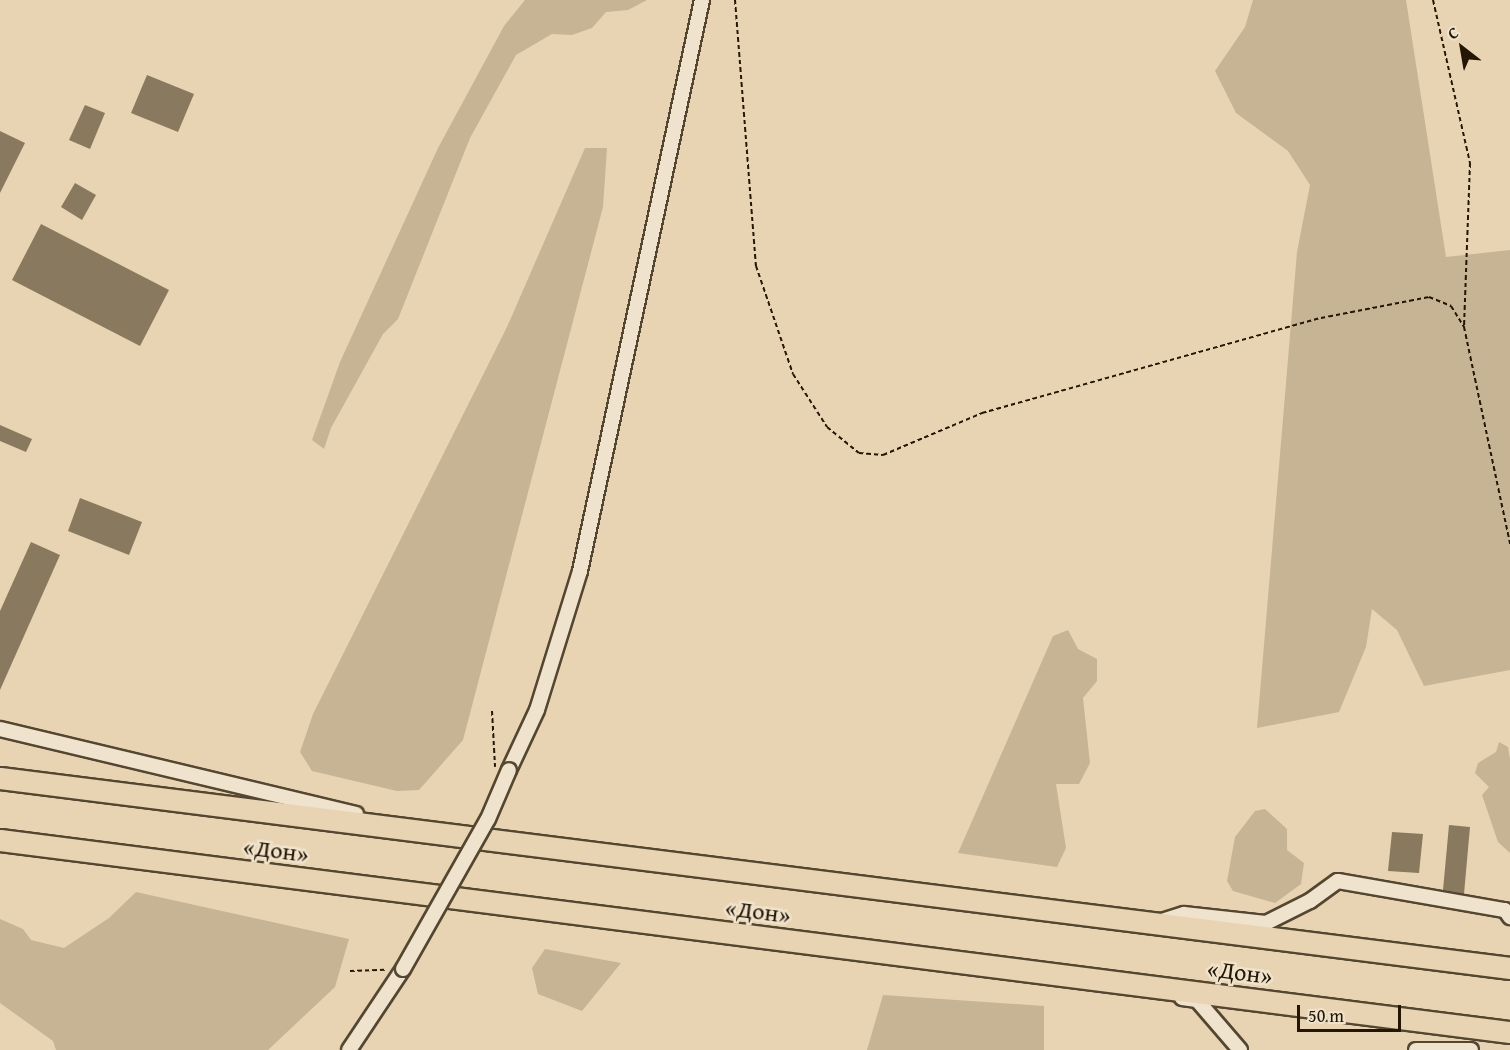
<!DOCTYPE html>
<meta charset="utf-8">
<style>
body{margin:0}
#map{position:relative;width:1510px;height:1050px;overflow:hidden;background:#e8d4b2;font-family:"Gentium Book Plus",serif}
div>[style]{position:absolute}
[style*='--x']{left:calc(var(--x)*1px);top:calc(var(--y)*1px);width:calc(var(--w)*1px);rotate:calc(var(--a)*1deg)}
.green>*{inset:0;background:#c7b494}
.building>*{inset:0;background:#89795e}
.path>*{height:2px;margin-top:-1px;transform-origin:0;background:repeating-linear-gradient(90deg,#231604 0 4.5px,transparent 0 7.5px)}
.roads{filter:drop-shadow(2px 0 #544630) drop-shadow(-2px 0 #544630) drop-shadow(0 2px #544630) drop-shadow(0 -2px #544630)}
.minor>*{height:14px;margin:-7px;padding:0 7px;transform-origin:7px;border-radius:7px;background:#f0e3cd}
.highway>*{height:21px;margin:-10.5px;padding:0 10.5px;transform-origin:10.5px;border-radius:10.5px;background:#e8d4b2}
.bridges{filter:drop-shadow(2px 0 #544630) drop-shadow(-2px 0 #544630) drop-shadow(0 2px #544630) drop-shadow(0 -2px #544630)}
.minor-bridge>*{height:14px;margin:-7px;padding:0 7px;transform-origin:7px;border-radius:7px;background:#f0e3cd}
span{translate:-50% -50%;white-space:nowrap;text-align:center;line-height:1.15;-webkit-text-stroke:5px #f0e3cd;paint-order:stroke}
.street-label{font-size:24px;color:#231604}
.north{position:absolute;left:1432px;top:18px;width:60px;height:60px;-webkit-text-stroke:4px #f0e3cd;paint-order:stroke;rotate:329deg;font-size:16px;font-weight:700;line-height:24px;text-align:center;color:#231604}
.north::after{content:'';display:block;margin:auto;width:21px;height:27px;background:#231604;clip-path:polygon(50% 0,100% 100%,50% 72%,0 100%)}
.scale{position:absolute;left:1297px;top:1005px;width:104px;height:27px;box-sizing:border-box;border:3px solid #231604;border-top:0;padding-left:8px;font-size:18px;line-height:21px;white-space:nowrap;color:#231604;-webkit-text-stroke:4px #f0e3cd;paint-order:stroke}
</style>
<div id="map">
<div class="green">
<div style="clip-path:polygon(525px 0,647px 0,628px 10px,606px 12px,592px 28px,572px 35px,552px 34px,516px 55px,470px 138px,398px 319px,383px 334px,331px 428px,324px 449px,312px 440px,340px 362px,438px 148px,504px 26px)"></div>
<div style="clip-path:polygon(1253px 0,1406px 0,1446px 257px,1510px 250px,1510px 670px,1424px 686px,1397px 630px,1372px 609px,1366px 647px,1339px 712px,1257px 728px,1297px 252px,1310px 185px,1288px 151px,1236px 113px,1215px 71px,1245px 27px)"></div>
<div style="clip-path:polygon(585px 148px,607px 148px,603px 207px,463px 740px,419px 790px,397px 791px,312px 771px,300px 752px,313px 714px,507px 327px)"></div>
<div style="clip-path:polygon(1068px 630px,1078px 649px,1097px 659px,1097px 681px,1083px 698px,1090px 763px,1079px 784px,1056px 784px,1066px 848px,1057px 867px,958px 853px,1053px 636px)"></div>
<div style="clip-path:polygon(1499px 742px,1508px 747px,1510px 759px,1510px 853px,1498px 842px,1482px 795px,1489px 787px,1475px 773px,1478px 763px,1496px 752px)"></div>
<div style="clip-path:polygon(1265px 809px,1287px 829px,1287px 850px,1304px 863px,1301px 884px,1275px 903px,1233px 891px,1227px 881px,1235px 837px,1255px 811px)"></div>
<div style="clip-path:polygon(136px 892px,349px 939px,335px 987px,268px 1050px,56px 1050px,53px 1041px,0 1003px,0 919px,23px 929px,31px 940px,64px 948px,109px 918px)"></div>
<div style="clip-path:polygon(545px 949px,621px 963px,582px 1011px,538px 994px,532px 968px)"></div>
<div style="clip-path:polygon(883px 995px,1044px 1006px,1044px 1050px,867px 1050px)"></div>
</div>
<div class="building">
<div style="clip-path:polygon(147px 75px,194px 94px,178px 132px,131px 113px)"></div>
<div style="clip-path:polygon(85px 105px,105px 113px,90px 149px,69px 140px)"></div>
<div style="clip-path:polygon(0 131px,25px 143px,0 193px)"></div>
<div style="clip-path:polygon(75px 183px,96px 195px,82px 220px,61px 207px)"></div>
<div style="clip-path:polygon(41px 224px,169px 290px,140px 346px,12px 280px)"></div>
<div style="clip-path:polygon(0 425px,32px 439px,26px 452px,0 441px)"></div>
<div style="clip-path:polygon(80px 498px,142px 522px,129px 555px,68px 531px)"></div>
<div style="clip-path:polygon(31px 542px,60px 555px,0 690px,0 611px)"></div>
<div style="clip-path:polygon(1449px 825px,1470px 827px,1464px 894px,1443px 890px)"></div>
<div style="clip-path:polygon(1392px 832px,1423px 834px,1419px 873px,1388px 871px)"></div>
</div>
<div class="path">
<div style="--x:735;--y:0;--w:267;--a:85.5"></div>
<div style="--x:756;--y:266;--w:114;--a:71.1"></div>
<div style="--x:793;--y:374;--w:63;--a:57.3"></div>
<div style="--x:827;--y:427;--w:41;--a:39.1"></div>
<div style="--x:859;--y:453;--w:24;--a:5"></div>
<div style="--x:883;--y:455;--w:108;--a:-23"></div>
<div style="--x:982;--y:413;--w:352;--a:-15.7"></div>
<div style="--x:1321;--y:318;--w:110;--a:-11"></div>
<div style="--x:1429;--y:297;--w:24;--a:22"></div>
<div style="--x:1451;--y:306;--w:25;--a:58"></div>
<div style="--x:1464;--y:327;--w:222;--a:78"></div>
<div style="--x:1433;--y:0;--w:167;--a:77.2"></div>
<div style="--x:1470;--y:163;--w:164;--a:92.1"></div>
<div style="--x:492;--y:711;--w:56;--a:86.9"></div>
<div style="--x:350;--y:971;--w:35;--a:-2"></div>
</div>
<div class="roads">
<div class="minor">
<div style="--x:0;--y:729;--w:366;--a:13.4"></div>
<div style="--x:509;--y:770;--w:66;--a:-65"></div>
<div style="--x:537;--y:710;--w:145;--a:-72.8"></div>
<div style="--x:580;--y:571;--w:584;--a:-77.94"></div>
<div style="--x:1162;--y:921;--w:23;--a:-18"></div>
<div style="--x:1184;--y:914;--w:82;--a:6.3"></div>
<div style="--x:1266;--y:923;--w:49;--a:-26.6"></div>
<div style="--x:1310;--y:901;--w:34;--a:-36"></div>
<div style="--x:1338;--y:881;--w:169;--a:9.9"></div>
<div style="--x:1505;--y:910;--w:9;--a:54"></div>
<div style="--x:1182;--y:998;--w:15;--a:8"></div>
<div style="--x:1197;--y:1000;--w:66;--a:49.3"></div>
<div style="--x:349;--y:1050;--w:97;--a:-56.3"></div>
<div style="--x:1416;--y:1050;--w:55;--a:0"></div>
</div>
<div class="highway">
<div style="--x:0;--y:778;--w:1522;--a:7.17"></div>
<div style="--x:0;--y:840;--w:1522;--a:7.25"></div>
</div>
</div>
<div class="bridges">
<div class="minor-bridge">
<div style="--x:403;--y:969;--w:172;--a:-60.5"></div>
<div style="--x:488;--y:819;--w:53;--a:-66.8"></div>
</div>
</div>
<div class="street-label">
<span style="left:276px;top:850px;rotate:7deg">«Дон»</span>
<span style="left:758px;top:911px;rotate:7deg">«Дон»</span>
<span style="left:1240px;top:972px;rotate:7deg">«Дон»</span>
</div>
<div class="north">С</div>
<div class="scale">50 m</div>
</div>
